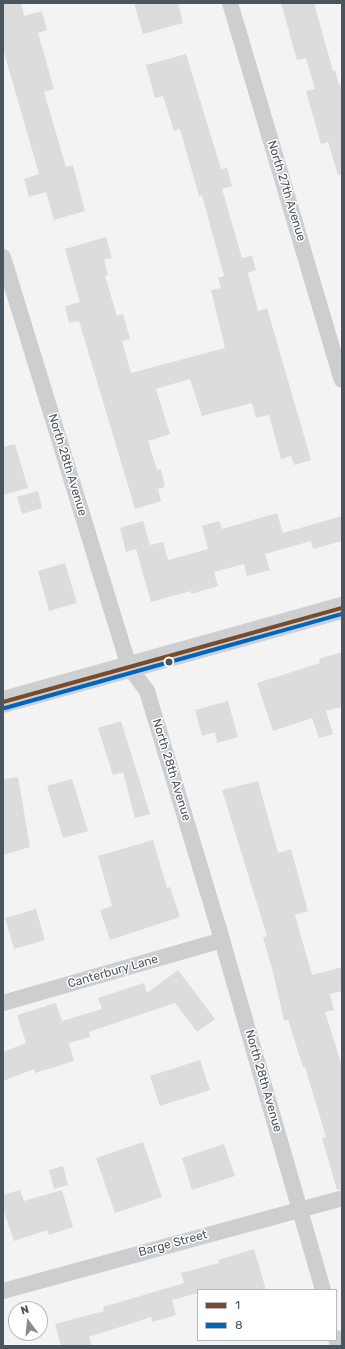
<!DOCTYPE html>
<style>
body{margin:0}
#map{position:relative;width:345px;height:1349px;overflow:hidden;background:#f3f3f3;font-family:Rubik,sans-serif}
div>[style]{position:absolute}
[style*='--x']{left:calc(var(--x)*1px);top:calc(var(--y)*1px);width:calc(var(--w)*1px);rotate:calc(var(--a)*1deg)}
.building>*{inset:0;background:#dcdcdd}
.minor>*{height:16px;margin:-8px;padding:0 8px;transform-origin:8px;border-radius:8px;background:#cdced0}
.secondary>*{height:22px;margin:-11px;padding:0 11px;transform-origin:11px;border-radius:11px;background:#cdcfd1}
.bus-1>*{height:4px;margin:-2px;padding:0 2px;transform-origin:2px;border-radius:2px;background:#7a4b2a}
.bus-2>*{height:4px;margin:-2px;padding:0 2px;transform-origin:2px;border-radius:2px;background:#0065bd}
.dots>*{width:11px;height:11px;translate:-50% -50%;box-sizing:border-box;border:2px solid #fff;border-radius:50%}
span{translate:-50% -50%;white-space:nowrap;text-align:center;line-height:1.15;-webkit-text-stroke:3px #fff;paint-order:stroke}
.street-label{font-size:12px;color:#4b555e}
.frame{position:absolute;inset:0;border:4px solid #4b555e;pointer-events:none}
.legend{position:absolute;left:197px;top:1289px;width:140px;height:52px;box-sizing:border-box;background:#fff;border:1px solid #b7bbbf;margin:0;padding:5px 7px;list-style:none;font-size:12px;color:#4b555e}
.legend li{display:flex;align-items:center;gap:8px;height:20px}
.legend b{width:20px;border:1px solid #b7bbbf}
.north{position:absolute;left:8px;top:1301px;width:40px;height:40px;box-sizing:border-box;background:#fff;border:1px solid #b7bbbf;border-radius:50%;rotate:344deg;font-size:11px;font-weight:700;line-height:16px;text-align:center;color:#4b555e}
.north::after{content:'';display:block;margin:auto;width:14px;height:18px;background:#868c92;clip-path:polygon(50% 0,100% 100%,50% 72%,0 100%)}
</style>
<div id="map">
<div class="building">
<div style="clip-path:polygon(3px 3px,21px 3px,24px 16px,42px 11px,47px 30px,38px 33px,54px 89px,44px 92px,66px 167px,73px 165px,85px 211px,54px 220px,46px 192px,29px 197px,24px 179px,39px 174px,3px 49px)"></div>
<div style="clip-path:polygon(134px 3px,178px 3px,183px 23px,143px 34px)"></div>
<div style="clip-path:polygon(281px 3px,314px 3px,333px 71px,335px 70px,339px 85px,342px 84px,342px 174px,338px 175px,328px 142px,321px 144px,306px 91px,315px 89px,306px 58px,297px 60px)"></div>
<div style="clip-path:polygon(186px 54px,221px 169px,227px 168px,232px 186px,222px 189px,242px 258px,252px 256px,256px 270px,248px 273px,258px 311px,267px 308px,311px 460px,294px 465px,291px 456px,281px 459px,269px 415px,256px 418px,252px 403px,202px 416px,190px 379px,156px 389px,170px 434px,148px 441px,157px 470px,161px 469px,165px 487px,158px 489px,161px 501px,135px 509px,79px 321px,69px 323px,65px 306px,80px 302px,65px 249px,106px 237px,112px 258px,104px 259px,108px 275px,105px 276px,117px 316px,123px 314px,130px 339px,122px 341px,131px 373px,225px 348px,211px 290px,221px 288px,218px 278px,224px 276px,202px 195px,199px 196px,180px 129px,174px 131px,163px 96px,155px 98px,146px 65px)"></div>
<div style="clip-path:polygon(15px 444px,28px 488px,3px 495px,3px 447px)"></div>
<div style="clip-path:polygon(38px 491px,42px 508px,22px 514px,17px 497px)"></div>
<div style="clip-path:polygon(277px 513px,283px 533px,342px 516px,342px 541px,313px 549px,311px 541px,265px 554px,270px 570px,247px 576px,244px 564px,214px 572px,218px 586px,191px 594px,191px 591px,151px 602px,136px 549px,126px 552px,120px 528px,143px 521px,150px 545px,163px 542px,168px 560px,208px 549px,202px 526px,219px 521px,222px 529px)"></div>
<div style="clip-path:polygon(65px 563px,77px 603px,49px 611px,38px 571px)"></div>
<div style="clip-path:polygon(342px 652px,342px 707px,326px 711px,333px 734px,319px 738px,312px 718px,273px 731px,257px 683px,320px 663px,319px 659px)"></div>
<div style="clip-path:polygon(228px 701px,238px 737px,217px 743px,215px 732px,202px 736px,195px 710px)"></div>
<div style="clip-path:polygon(121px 721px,150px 814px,135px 818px,123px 772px,113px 775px,98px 728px)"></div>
<div style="clip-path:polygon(18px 777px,30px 847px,3px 855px,3px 779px)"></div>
<div style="clip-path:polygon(72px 779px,88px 831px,63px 838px,47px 786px)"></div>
<div style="clip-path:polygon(258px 781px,278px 853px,291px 849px,308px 911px,295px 915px,312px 975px,342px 967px,342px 991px,330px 994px,334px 1010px,325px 1012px,342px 1066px,342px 1189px,337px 1190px,322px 1138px,326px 1137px,305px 1067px,303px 1067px,288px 1020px,284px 1021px,273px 972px,263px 937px,267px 936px,222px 790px)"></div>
<div style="clip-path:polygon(153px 840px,167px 888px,170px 887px,180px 917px,110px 940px,100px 910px,112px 906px,98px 856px)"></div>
<div style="clip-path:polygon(36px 909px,45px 940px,14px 949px,5px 918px)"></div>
<div style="clip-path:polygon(178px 970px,215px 1019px,197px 1032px,175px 1003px,89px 1032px,90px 1037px,69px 1043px,74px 1061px,35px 1073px,34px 1069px,3px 1081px,3px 1052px,26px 1043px,17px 1015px,56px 1003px,62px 1021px,102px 1009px,98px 998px,144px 983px,147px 993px)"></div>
<div style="clip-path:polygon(200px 1060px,210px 1090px,160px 1106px,150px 1076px)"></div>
<div style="clip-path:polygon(143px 1142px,162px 1197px,115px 1213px,96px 1158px)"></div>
<div style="clip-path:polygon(224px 1144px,235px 1176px,192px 1190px,182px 1158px)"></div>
<div style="clip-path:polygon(63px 1166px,68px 1185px,54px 1189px,49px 1170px)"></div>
<div style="clip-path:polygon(20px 1190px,24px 1201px,62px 1190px,73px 1227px,49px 1235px,47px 1230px,14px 1241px,3px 1209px,3px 1195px)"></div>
<div style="clip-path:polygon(254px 1249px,266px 1290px,198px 1290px,198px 1293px,172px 1300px,176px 1315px,152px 1322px,151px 1317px,89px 1337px,92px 1346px,61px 1346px,55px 1324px,104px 1311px,103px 1307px,184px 1283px,181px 1273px,219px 1263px,218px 1260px)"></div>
</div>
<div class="minor">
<div style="--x:230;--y:3;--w:393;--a:73.5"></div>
<div style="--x:3;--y:257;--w:429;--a:72.9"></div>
<div style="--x:129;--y:667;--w:30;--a:53"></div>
<div style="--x:147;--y:691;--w:260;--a:73.2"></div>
<div style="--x:222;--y:940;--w:364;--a:73.9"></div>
<div style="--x:3;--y:1003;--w:228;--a:-16"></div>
<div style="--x:3;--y:1291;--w:352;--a:-15.3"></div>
<div style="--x:336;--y:1338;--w:8;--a:76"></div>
</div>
<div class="secondary">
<div style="--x:3;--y:702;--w:352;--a:-15.5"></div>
</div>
<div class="bus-1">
<div style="--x:3;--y:702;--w:352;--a:-15.5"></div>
</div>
<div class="bus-2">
<div style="--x:5;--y:708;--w:350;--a:-15.6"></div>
</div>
<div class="dots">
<div style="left:169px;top:662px;background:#4b555e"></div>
</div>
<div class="street-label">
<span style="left:286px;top:191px;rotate:73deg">North 27th Avenue</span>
<span style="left:67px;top:465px;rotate:73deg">North 28th Avenue</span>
<span style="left:171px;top:770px;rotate:73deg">North 28th Avenue</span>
<span style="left:113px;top:972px;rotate:-16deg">Canterbury Lane</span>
<span style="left:263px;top:1081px;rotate:74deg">North 28th Avenue</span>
<span style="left:173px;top:1244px;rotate:-15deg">Barge Street</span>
</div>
<div class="frame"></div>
<ul class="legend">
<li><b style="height:5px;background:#7a4b2a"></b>1</li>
<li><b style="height:5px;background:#0065bd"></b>8</li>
</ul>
<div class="north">N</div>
</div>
